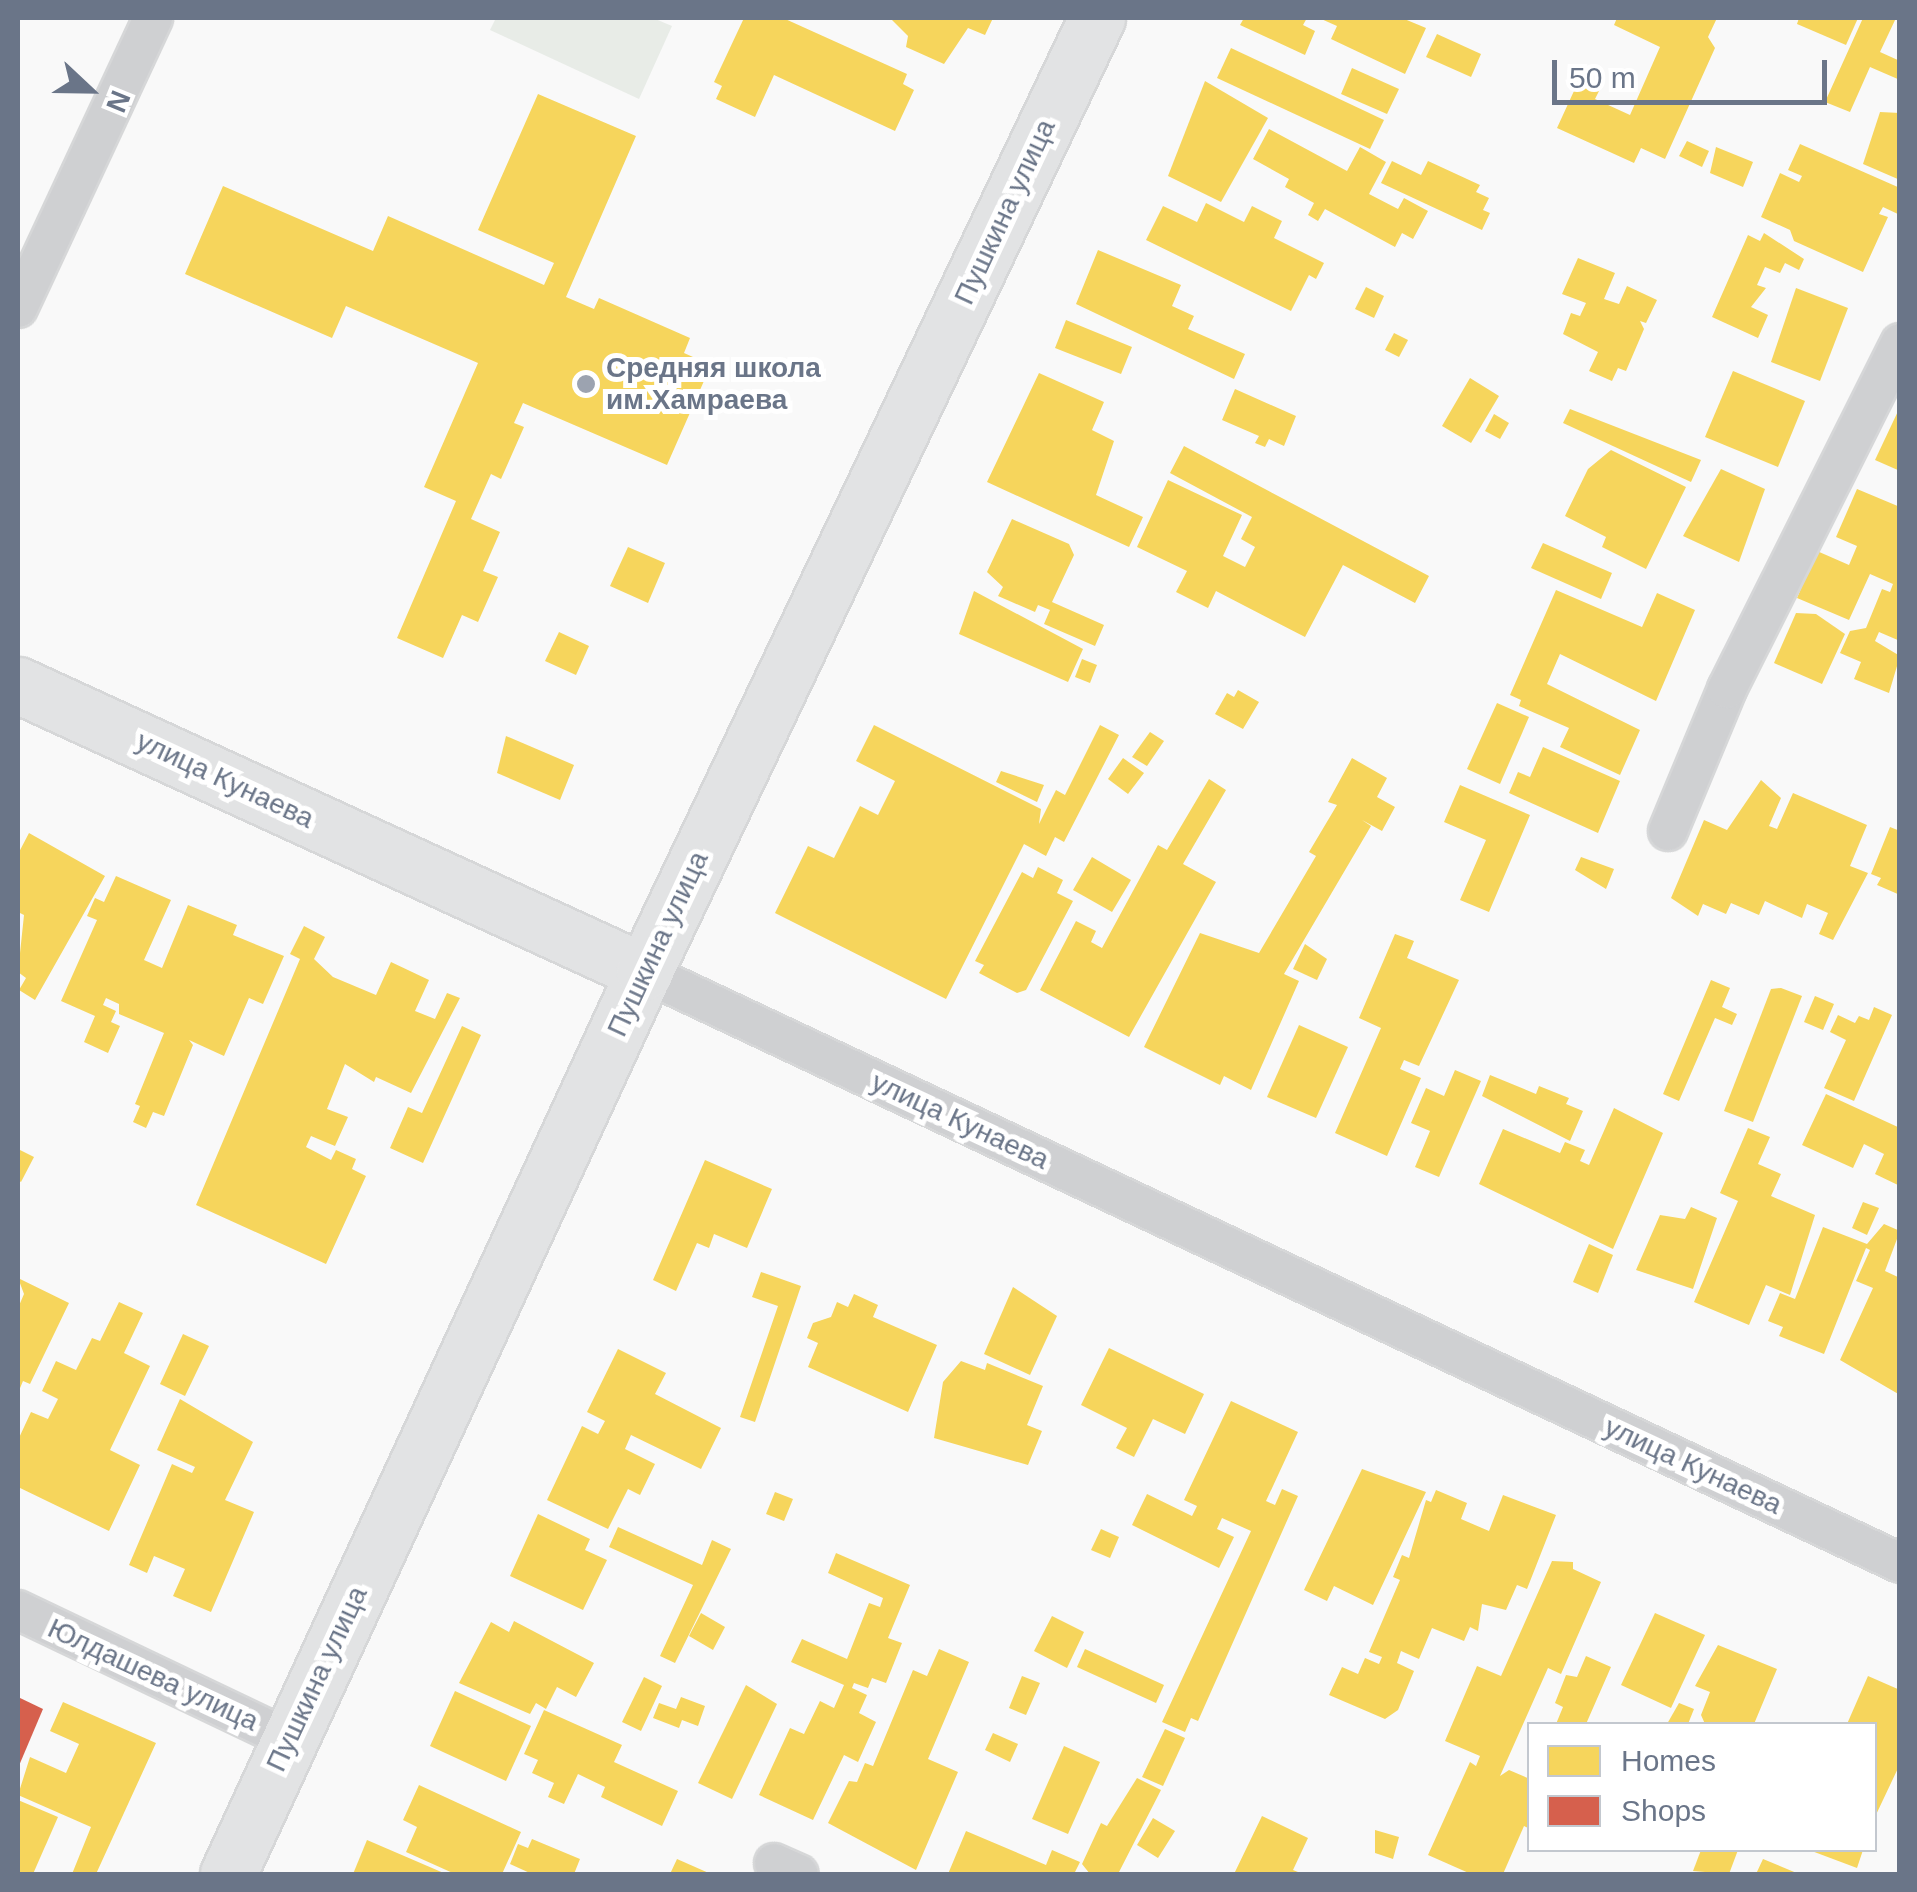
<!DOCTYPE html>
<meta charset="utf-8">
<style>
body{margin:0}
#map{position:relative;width:1917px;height:1892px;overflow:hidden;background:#f9f9f9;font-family:Arial,sans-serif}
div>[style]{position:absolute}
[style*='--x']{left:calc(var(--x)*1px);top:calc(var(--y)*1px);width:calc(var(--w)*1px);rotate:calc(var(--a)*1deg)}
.green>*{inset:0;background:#e8ece7}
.homes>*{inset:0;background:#f6d55c}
.shops>*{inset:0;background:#d6604d}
.roads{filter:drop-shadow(2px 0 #d6d7d8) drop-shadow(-2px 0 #d6d7d8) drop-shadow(0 2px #d6d7d8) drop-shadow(0 -2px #d6d7d8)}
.street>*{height:38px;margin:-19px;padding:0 19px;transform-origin:19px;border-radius:19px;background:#cfd0d2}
.secondary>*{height:55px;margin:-27.5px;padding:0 27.5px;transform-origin:27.5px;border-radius:27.5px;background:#e2e3e4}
.dots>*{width:28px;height:28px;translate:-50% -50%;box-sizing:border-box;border:5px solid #fff;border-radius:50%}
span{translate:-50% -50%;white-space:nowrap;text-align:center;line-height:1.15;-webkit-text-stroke:10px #fff;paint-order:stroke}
.street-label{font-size:28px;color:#6a7588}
.poi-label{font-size:28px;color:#6a7588;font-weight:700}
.left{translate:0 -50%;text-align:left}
.frame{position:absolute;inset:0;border:20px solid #6a7588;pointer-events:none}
.legend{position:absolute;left:1527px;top:1722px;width:350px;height:130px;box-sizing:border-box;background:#fff;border:2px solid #c3c8cf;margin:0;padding:12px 18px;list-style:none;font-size:30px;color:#6a7588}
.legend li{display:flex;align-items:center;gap:20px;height:50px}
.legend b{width:50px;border:2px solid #c3c8cf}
.north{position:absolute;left:40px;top:40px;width:100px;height:100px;-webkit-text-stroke:8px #fff;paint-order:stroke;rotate:112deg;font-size:28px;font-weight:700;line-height:40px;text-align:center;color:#6a7588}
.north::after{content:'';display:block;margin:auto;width:35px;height:45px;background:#6a7588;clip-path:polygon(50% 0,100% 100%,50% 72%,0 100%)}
.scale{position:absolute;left:1552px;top:60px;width:275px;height:45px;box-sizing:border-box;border:5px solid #6a7588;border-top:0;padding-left:12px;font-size:30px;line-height:35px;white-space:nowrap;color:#6a7588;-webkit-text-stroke:8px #fff;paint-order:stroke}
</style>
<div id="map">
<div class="green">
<div style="clip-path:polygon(496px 18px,653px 18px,672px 26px,639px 99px,490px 30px)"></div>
</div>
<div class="homes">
<div style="clip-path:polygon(744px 18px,783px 18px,907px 74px,903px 84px,914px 90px,895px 131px,774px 75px,755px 117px,716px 99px,722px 86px,714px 82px)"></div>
<div style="clip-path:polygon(890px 18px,993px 18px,985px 35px,968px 28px,944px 64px,906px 47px,908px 36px)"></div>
<div style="clip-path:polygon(1244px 18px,1307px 18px,1303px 25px,1315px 31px,1305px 55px,1240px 25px)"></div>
<div style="clip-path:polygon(1319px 18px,1402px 18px,1426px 28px,1405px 74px,1331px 39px,1337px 26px)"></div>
<div style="clip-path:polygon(1617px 18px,1717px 18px,1708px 37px,1715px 48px,1665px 159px,1641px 148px,1634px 163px,1557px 128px,1579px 80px,1600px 89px,1595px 99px,1630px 115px,1660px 47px,1614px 25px)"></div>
<div style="clip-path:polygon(1799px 18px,1858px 18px,1846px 45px,1797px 24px)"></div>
<div style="clip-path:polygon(1863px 18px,1896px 18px,1880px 52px,1900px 61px,1900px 80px,1870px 67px,1850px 112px,1825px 102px)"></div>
<div style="clip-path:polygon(1437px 34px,1481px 54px,1471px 77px,1426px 57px)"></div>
<div style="clip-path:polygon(1231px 48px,1384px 120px,1370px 149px,1217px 78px)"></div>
<div style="clip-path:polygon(1352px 68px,1399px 89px,1387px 114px,1341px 94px)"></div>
<div style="clip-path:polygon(1205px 81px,1268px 118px,1221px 202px,1168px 176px)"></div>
<div style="clip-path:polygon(538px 94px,636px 136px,566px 297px,594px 309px,599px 298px,690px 338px,684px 353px,711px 365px,667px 465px,523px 403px,514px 423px,524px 427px,501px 479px,491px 474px,471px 519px,500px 532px,483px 571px,498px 577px,478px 622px,462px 615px,443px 658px,397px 638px,456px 501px,424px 487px,478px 363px,346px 306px,332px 338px,185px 274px,223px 186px,373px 251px,388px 216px,544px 285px,554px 263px,478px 230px)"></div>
<div style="clip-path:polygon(1880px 112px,1900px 113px,1900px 180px,1863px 164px)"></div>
<div style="clip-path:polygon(1269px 129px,1347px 171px,1360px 147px,1386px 162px,1369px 194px,1398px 209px,1404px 198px,1428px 211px,1413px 239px,1402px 233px,1395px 247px,1325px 209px,1318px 221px,1308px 215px,1314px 203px,1285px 187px,1289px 179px,1253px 159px)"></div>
<div style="clip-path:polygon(1687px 141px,1709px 151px,1702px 167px,1679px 156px)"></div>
<div style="clip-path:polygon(1800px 144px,1900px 188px,1900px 215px,1883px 207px,1879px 214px,1888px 217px,1863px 272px,1794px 241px,1790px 230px,1761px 217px,1780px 173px,1799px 182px,1802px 176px,1788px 170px)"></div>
<div style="clip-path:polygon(1716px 147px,1753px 162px,1743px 187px,1710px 173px)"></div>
<div style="clip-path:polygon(1392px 161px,1421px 175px,1428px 161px,1480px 185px,1476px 192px,1489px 198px,1483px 210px,1490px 213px,1482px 230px,1381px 183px)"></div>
<div style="clip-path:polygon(1206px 203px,1244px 222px,1252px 206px,1282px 221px,1274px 238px,1324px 263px,1316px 279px,1309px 275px,1291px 311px,1146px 240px,1163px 206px,1197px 222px)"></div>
<div style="clip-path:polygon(1764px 233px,1804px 259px,1799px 270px,1785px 263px,1780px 273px,1765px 267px,1757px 285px,1766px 288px,1751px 307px,1768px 315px,1758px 338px,1712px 317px,1748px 235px,1760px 241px)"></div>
<div style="clip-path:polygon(1098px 250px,1181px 285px,1172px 306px,1194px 316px,1188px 329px,1245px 354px,1234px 379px,1076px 304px)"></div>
<div style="clip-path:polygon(1578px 258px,1615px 273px,1604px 299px,1619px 304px,1627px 286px,1657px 300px,1646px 323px,1640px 321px,1644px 329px,1626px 371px,1618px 368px,1612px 381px,1589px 371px,1598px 352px,1563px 334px,1571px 313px,1580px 316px,1586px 303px,1562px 294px)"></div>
<div style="clip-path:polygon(1366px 287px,1384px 296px,1374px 318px,1355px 309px)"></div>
<div style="clip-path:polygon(1796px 288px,1848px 308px,1820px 381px,1771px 362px)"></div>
<div style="clip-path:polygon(1066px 320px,1132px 347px,1121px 374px,1055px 348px)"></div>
<div style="clip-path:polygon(1394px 333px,1408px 340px,1399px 357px,1385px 350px)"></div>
<div style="clip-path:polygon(1733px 371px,1805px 401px,1778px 467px,1705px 437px)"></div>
<div style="clip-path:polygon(1039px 373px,1104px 402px,1092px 430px,1114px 441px,1096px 495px,1143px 517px,1129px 547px,987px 482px)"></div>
<div style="clip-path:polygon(1470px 378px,1499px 396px,1471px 443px,1442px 426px)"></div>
<div style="clip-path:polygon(1235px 389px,1296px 416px,1284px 446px,1269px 439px,1265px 447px,1255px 443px,1259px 436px,1222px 420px)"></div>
<div style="clip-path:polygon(1900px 407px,1900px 471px,1875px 460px)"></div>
<div style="clip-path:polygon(1570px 409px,1701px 460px,1691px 482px,1563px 423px)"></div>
<div style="clip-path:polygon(1494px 414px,1509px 423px,1500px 439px,1485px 431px)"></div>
<div style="clip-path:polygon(1184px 446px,1429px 576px,1415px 603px,1343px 565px,1305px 637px,1216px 591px,1208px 608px,1176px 592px,1187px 571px,1137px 547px,1168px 480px,1242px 515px,1223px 556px,1245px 567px,1255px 547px,1241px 539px,1252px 517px,1170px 473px)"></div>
<div style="clip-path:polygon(1611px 450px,1686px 487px,1646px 569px,1602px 547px,1606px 537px,1565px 516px,1588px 469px)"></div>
<div style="clip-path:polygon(1721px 469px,1765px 489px,1739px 562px,1683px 536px)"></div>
<div style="clip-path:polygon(1857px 489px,1900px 507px,1900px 641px,1879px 632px,1875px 641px,1900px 656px,1889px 693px,1854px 679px,1861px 662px,1840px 653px,1850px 631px,1866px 628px,1882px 589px,1890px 592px,1893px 584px,1870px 574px,1849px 620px,1797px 598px,1817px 551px,1849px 565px,1857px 546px,1836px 537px)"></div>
<div style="clip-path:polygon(1012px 519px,1069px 544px,1074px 555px,1052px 602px,1104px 625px,1095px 646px,1044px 624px,1050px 610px,1038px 605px,1035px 612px,998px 596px,1003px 587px,987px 572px)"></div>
<div style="clip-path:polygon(1543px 543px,1612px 573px,1601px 599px,1531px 568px)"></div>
<div style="clip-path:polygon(628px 547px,665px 563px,648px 603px,610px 586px)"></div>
<div style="clip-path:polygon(1556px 590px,1642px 627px,1657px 593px,1695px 610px,1656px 701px,1560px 654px,1547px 684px,1640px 730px,1620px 775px,1560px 747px,1569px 728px,1519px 706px,1521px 700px,1510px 695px)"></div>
<div style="clip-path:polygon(974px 591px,1083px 649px,1068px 682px,959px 634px)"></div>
<div style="clip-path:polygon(1796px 613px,1816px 614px,1845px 634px,1822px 684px,1774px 663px)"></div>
<div style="clip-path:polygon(559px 632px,589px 646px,576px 675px,545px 661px)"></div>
<div style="clip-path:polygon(1082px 659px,1097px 665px,1090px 683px,1075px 677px)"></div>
<div style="clip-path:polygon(1238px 690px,1259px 702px,1243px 729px,1215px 714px,1227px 693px,1234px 697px)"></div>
<div style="clip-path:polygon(1497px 703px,1529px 717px,1500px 784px,1467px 769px)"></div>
<div style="clip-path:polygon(874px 725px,1041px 809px,1039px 824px,1056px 790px,1065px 795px,1100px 725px,1119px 735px,1064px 842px,1055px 837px,1046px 856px,1024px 844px,946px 999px,775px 913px,808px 846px,834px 858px,860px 806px,878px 815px,895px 781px,856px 761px)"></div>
<div style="clip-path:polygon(1150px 732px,1164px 741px,1147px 766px,1132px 757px)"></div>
<div style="clip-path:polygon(506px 736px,574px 765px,560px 800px,497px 773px)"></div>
<div style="clip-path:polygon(1543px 747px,1620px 781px,1598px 833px,1509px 793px,1518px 772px,1530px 777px)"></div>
<div style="clip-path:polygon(1123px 758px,1144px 773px,1128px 794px,1108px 779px)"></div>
<div style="clip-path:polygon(1352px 758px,1387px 778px,1377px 797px,1395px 807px,1382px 831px,1362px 820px,1371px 826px,1284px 974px,1299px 981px,1251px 1090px,1224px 1076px,1220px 1085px,1144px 1047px,1200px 933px,1259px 953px,1316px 856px,1309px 852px,1337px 805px,1328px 802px)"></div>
<div style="clip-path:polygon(1001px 771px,1044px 785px,1037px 802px,996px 782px)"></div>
<div style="clip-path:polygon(1209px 779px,1226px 790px,1183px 864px,1216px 882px,1129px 1037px,1040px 990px,1076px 921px,1096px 931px,1091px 942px,1102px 948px,1158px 845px,1167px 850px)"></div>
<div style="clip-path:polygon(1761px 780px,1781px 798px,1769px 826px,1777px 829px,1793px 793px,1867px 825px,1850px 866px,1868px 873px,1833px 940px,1819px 934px,1828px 913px,1807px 904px,1802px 918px,1765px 901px,1759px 915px,1731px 903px,1726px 914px,1703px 904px,1698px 916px,1671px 898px,1704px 820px,1727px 830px)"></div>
<div style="clip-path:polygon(1460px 785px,1530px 815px,1489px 912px,1460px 900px,1486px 840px,1444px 822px)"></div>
<div style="clip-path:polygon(1890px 827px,1900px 831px,1900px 895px,1877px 885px,1881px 878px,1871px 874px)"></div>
<div style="clip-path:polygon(29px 833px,105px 876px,35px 1000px,19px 990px,26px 978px,18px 972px,24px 915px,18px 912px,18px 854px)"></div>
<div style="clip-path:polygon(1092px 857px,1131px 880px,1112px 912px,1073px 890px)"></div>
<div style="clip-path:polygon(1581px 857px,1614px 869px,1606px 889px,1575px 870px)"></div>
<div style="clip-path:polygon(1038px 867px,1063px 880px,1057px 893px,1073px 901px,1026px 990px,1017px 993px,979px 973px,984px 965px,975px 961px,1022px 872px,1033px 878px)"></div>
<div style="clip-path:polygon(116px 876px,171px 900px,144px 960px,162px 968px,188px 905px,237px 925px,233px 935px,284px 956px,263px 1004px,249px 998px,224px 1056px,189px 1040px,193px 1045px,164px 1116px,153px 1112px,146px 1128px,133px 1122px,140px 1106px,135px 1104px,164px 1033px,119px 1014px,119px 1004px,106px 998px,103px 1005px,116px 1011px,111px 1022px,120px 1026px,108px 1053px,84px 1042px,95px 1016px,61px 1001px,97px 920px,87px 916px,95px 898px,104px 902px)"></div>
<div style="clip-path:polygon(304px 926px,325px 937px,314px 959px,333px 977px,376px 995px,391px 962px,429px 980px,415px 1011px,435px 1019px,447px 993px,460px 998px,411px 1093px,376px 1077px,374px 1082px,345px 1064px,327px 1109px,348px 1117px,335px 1146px,311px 1136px,306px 1147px,331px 1160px,336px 1150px,356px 1159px,352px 1169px,366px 1176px,326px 1264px,196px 1205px,300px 959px,290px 954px)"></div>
<div style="clip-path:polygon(1395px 934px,1414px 941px,1407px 958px,1459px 980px,1419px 1066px,1404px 1060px,1400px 1069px,1421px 1078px,1387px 1156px,1335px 1133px,1381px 1028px,1359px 1018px)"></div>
<div style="clip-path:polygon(1305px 944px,1327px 959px,1317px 980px,1293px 969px)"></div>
<div style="clip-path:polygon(1711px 980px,1730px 988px,1722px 1007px,1737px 1014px,1732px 1025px,1715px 1018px,1679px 1101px,1663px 1094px)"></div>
<div style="clip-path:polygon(1781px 988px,1802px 996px,1753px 1122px,1724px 1111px,1771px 989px)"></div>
<div style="clip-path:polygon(1815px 996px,1834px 1004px,1823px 1030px,1804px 1022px)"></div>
<div style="clip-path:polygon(1874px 1007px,1892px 1015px,1854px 1101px,1824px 1088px,1846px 1040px,1830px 1032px,1838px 1015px,1855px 1023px,1859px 1016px,1869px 1020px)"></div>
<div style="clip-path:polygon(1299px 1025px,1348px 1047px,1316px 1118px,1267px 1097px)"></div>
<div style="clip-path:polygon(462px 1026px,481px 1035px,423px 1163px,390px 1148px,408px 1107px,422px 1113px)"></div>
<div style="clip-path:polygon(1455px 1070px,1481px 1081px,1439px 1177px,1415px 1167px,1430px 1131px,1411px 1123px,1426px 1088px,1444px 1096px)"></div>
<div style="clip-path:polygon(1490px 1075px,1536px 1094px,1539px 1086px,1569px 1098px,1566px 1104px,1583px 1111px,1570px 1141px,1482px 1096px)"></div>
<div style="clip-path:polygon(1826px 1094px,1900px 1128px,1900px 1186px,1875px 1174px,1884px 1154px,1864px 1144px,1853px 1168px,1802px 1145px)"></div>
<div style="clip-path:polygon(1614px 1108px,1663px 1133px,1613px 1249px,1479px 1184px,1503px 1129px,1560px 1153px,1565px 1142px,1585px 1150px,1580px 1161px,1589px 1165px)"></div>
<div style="clip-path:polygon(1748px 1128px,1770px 1137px,1758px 1164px,1781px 1174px,1771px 1196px,1815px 1215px,1790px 1295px,1766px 1285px,1749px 1325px,1694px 1302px,1738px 1201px,1720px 1193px)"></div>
<div style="clip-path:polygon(18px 1149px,34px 1157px,21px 1182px,18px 1180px)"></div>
<div style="clip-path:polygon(705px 1160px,772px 1189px,747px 1248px,714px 1234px,709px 1248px,697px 1243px,676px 1291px,653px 1280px)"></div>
<div style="clip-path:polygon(1863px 1202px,1879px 1208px,1867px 1235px,1852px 1228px)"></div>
<div style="clip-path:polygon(1691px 1207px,1717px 1218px,1693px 1289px,1636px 1270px,1660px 1215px,1685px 1219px)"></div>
<div style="clip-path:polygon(1884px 1224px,1900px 1231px,1885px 1271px,1900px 1278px,1900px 1395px,1840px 1360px,1873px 1288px,1856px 1281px,1870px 1250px,1866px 1248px,1824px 1354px,1779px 1336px,1783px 1327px,1768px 1321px,1780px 1293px,1795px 1299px,1823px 1227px,1867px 1244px)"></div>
<div style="clip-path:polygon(1589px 1244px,1613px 1255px,1598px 1293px,1573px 1282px)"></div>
<div style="clip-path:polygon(761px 1272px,801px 1286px,755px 1422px,740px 1417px,778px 1306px,752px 1297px)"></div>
<div style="clip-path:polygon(18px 1278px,69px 1303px,30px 1384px,23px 1381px,18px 1393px,18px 1308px,24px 1294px)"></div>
<div style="clip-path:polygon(1013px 1287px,1057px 1316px,1030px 1375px,984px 1354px)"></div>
<div style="clip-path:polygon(854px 1294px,878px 1305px,873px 1317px,937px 1345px,908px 1412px,808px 1367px,818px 1343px,807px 1338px,813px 1323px,831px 1317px,837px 1302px,848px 1307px)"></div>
<div style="clip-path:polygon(119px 1302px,143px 1313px,124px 1353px,150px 1366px,110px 1450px,140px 1465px,109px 1531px,18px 1487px,18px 1440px,31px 1412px,48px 1419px,58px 1399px,42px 1391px,56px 1361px,76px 1370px,92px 1338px,100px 1341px)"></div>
<div style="clip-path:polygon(183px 1334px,209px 1346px,185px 1396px,160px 1384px)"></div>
<div style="clip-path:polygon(1109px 1348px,1204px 1394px,1185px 1434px,1153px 1419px,1134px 1457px,1116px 1448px,1127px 1428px,1081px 1405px)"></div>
<div style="clip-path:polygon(618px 1349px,666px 1373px,655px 1394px,721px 1428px,701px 1469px,631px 1435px,625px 1449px,655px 1464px,640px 1495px,628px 1489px,608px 1529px,547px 1500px,582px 1426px,598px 1434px,605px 1421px,587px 1412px)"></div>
<div style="clip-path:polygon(961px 1361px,985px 1370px,987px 1363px,1043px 1386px,1027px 1425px,1042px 1431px,1028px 1465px,934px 1438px,943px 1382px)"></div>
<div style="clip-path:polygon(180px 1399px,253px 1442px,225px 1500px,254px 1512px,211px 1612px,173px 1596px,185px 1569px,154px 1556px,147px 1573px,129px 1565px,172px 1464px,192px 1473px,195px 1467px,157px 1450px)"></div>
<div style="clip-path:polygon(1231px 1401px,1298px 1432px,1266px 1501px,1275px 1505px,1282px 1489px,1298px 1496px,1198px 1721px,1191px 1718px,1185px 1732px,1162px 1722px,1251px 1531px,1222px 1518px,1217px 1529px,1234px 1537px,1219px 1568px,1132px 1525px,1147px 1494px,1192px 1516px,1197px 1506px,1184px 1500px)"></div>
<div style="clip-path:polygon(1362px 1469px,1426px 1492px,1373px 1605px,1334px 1586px,1327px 1601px,1304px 1590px)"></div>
<div style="clip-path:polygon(1436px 1490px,1467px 1503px,1461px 1519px,1489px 1531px,1503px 1495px,1556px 1515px,1527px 1589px,1517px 1585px,1506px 1610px,1482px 1604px,1478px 1631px,1470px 1627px,1464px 1641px,1432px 1628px,1419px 1659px,1401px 1651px,1397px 1663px,1414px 1671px,1398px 1710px,1385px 1719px,1329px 1695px,1342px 1667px,1358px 1674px,1365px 1658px,1379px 1664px,1382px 1657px,1369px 1652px,1400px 1580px,1393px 1577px,1402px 1555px,1409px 1558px,1426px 1500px,1431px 1502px)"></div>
<div style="clip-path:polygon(775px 1492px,793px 1499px,784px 1521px,766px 1514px)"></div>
<div style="clip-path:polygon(538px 1514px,590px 1539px,585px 1550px,607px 1560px,583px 1610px,510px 1576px)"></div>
<div style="clip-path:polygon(618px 1527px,702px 1565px,712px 1540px,731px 1549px,675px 1663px,660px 1656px,693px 1585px,609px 1547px)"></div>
<div style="clip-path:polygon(1101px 1529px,1119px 1537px,1110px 1558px,1091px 1550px)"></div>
<div style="clip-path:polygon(836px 1553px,910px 1585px,888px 1638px,902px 1643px,886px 1683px,872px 1678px,868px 1688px,854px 1683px,852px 1688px,867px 1695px,859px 1713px,876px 1722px,858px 1762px,844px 1755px,813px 1820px,759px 1795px,790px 1728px,804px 1734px,820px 1701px,834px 1708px,844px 1685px,791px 1662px,802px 1639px,847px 1659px,869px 1603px,880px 1607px,883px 1598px,828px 1573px)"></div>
<div style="clip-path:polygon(1552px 1561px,1573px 1562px,1573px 1569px,1601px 1582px,1561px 1674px,1548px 1668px,1500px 1776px,1509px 1770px,1530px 1779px,1530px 1829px,1524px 1826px,1503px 1874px,1471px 1874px,1428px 1855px,1470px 1762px,1476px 1766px,1480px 1756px,1445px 1741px,1477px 1666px,1501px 1676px)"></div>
<div style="clip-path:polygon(701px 1613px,725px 1627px,713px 1650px,689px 1636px)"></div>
<div style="clip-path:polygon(1655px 1613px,1705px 1635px,1671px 1708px,1621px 1685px)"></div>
<div style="clip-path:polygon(1052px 1616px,1084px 1632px,1067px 1668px,1034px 1651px)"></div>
<div style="clip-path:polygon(514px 1621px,594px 1663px,576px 1697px,557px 1687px,546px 1709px,536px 1703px,530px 1714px,459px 1683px,491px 1622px,509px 1632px)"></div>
<div style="clip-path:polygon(1718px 1645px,1777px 1669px,1754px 1724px,1705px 1724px,1701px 1715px,1710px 1692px,1695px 1686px)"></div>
<div style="clip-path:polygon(939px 1649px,969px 1662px,928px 1759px,958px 1772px,916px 1870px,828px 1823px,849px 1781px,857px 1782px,865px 1763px,873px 1766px,913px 1670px,927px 1676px)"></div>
<div style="clip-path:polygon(1085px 1649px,1164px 1685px,1156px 1703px,1077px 1667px)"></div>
<div style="clip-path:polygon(1586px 1656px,1611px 1667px,1586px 1724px,1556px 1724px,1563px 1707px,1555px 1703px,1566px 1675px,1577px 1677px)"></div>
<div style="clip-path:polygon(1022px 1676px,1040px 1683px,1026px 1715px,1009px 1708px)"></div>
<div style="clip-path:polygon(1868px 1676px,1900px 1690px,1900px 1764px,1874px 1819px,1874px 1724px,1847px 1724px)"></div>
<div style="clip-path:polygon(644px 1677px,662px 1686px,641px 1731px,622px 1722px)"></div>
<div style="clip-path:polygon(746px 1685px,777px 1704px,732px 1799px,698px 1783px)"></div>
<div style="clip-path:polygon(455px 1691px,531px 1726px,506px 1781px,430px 1746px)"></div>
<div style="clip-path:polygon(681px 1697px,705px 1706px,698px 1726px,682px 1720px,679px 1728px,653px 1718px,659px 1703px,676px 1709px)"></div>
<div style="clip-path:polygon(63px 1702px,156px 1743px,96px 1874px,72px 1874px,91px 1827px,18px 1795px,30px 1757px,66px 1773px,79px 1744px,50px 1731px)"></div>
<div style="clip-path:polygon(1679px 1703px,1694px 1709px,1688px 1724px,1667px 1724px)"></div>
<div style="clip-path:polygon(544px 1710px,622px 1745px,614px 1762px,678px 1791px,662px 1826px,601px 1797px,605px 1787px,578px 1774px,564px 1804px,548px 1797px,554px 1783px,532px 1773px,538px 1760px,524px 1754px)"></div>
<div style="clip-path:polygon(1165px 1729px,1185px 1738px,1163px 1786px,1142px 1777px)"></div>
<div style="clip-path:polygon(993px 1733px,1018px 1744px,1010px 1762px,985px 1750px)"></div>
<div style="clip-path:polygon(1064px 1746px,1100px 1762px,1068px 1834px,1032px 1819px)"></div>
<div style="clip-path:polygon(1137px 1778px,1161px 1790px,1118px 1874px,1090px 1874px,1082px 1864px,1101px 1823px,1107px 1826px)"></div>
<div style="clip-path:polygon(419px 1785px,521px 1832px,502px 1874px,455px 1874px,406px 1852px,417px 1827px,403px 1820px)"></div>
<div style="clip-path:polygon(18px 1800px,58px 1817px,33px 1874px,18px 1874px)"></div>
<div style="clip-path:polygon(1262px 1816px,1308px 1838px,1293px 1870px,1303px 1874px,1234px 1874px)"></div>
<div style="clip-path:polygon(1153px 1818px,1175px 1831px,1158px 1858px,1137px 1845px)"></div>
<div style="clip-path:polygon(1375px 1830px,1399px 1837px,1393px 1859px,1375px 1853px)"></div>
<div style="clip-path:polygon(966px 1831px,1046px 1865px,1052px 1850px,1080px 1862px,1074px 1874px,948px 1874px)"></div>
<div style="clip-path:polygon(532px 1839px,580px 1859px,574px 1874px,532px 1874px,510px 1864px,518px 1844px,528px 1848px)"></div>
<div style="clip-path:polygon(367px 1840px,446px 1874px,353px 1874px)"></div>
<div style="clip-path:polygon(1701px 1850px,1738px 1850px,1729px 1874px,1693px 1871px)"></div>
<div style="clip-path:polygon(1809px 1850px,1863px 1850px,1857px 1868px)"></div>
<div style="clip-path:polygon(677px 1859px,711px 1874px,670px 1874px)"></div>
<div style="clip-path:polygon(1763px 1859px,1799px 1874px,1756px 1874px)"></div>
</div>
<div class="shops">
<div style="clip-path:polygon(18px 1697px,43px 1709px,18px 1768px)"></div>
</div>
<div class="roads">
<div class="street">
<div style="--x:18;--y:308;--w:320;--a:-65"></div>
<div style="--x:1668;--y:831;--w:154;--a:-67.4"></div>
<div style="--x:1727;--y:689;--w:387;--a:-63.4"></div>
<div style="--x:644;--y:972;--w:1388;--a:25.2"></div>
<div style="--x:18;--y:1610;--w:300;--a:25.5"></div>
<div style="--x:774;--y:1863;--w:27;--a:24"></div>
</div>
<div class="secondary">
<div style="--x:18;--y:685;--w:689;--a:24.63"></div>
<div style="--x:228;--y:1874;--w:993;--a:-65.24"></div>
<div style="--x:644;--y:972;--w:1056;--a:-64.6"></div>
</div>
</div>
<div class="dots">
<div style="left:586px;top:384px;background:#9ca3b0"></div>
</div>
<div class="street-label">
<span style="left:1005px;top:212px;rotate:-65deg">Пушкина улица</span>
<span style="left:225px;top:780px;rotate:25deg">улица Кунаева</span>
<span style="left:658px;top:944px;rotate:-65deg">Пушкина улица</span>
<span style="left:960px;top:1121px;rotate:25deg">улица Кунаева</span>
<span style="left:1693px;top:1466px;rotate:25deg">улица Кунаева</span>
<span style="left:153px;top:1675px;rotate:25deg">Юлдашева улица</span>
<span style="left:317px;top:1679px;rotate:-65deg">Пушкина улица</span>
</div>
<div class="poi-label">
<span class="left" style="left:606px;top:384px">Средняя школа<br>им.Хамраева</span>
</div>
<div class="frame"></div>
<ul class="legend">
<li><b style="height:28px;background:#f6d55c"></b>Homes</li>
<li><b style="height:28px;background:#d6604d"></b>Shops</li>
</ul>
<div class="north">N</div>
<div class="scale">50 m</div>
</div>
